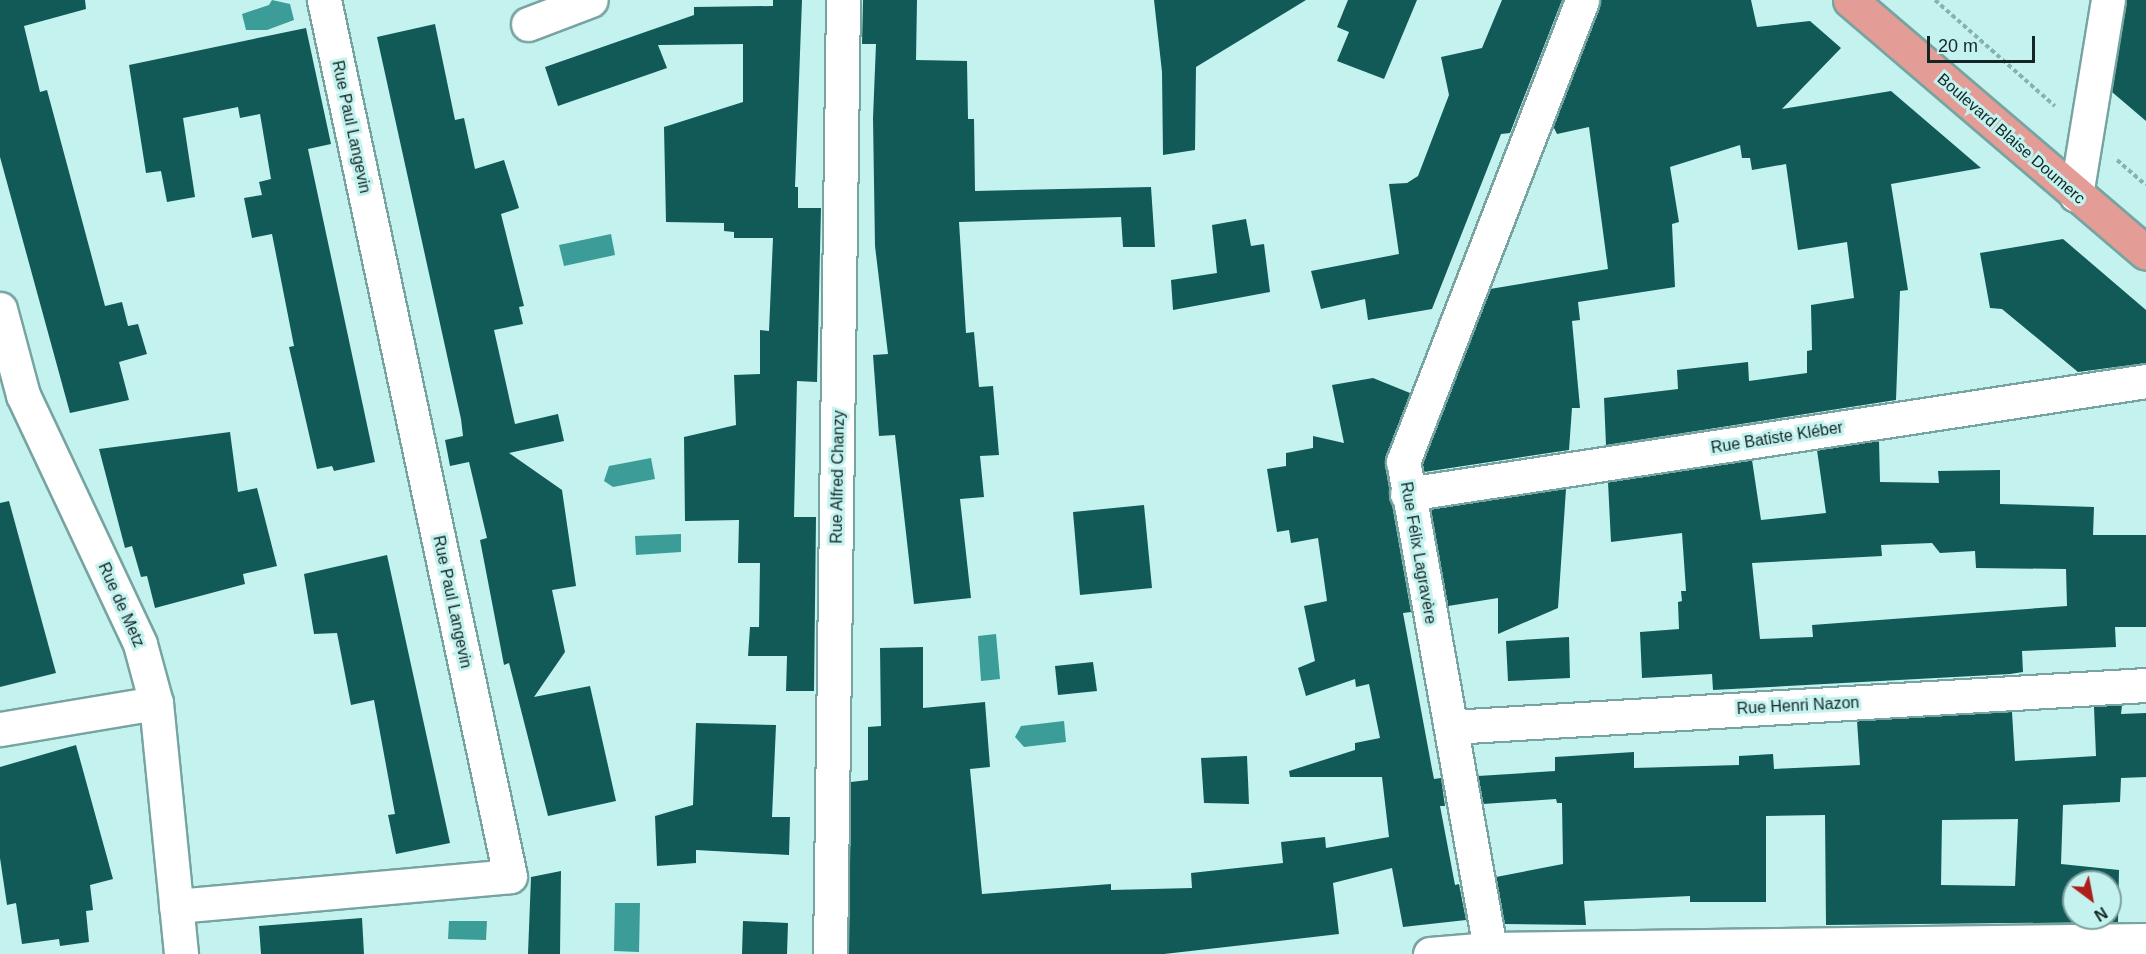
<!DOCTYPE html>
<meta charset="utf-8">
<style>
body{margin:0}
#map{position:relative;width:2146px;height:954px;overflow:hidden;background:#c3f2ef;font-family:Helvetica,sans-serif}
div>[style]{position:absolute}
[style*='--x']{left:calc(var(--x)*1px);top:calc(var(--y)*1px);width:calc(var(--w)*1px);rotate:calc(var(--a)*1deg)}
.water>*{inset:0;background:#3b9c98}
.building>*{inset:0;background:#115a57}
.path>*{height:4px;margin-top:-2px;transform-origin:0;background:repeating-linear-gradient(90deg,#8bb1af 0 4.5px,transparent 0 7.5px)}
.roads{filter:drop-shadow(2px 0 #77a4a1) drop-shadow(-2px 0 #77a4a1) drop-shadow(0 2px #77a4a1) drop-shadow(0 -2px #77a4a1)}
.minor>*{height:33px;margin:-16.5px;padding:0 16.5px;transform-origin:16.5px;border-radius:16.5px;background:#fff}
.major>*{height:33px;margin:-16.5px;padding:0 16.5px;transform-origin:16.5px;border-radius:16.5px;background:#e49d96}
span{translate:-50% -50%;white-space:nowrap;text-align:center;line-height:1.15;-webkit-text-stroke:6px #c3f2ef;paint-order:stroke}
.street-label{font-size:16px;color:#132625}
.north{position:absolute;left:2062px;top:870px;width:60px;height:60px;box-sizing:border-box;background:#c3f2ef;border:2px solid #7da09e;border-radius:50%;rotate:148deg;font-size:16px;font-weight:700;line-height:24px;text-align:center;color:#132625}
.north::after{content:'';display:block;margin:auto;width:21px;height:27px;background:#ae1d1a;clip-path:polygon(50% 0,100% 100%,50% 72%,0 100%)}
.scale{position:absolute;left:1927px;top:36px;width:108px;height:27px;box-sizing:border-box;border:3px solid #132625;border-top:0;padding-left:8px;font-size:18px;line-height:21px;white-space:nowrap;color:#132625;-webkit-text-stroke:4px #c3f2ef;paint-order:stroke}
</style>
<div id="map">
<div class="water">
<div style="clip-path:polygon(272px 0,290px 4px,294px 20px,267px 30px,246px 30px,242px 14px,269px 5px)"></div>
<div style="clip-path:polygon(611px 234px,615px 255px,564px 266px,559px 245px)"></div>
<div style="clip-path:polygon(651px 458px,655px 479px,613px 487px,604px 481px,609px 466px)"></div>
<div style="clip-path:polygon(681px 534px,681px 552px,636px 555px,635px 536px)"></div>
<div style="clip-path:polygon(996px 634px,1000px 679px,981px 681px,978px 636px)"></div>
<div style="clip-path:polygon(1064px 721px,1066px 742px,1024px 747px,1015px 737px,1021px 726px)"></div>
<div style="clip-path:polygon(615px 903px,640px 903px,639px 952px,614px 951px)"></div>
<div style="clip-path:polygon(449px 921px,487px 921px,486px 940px,448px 939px)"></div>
</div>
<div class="building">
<div style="clip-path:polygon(0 0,85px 0,86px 9px,24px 26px,40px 92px,47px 90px,105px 306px,122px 302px,128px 326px,138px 324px,147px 354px,119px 362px,129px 400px,70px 413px,0 157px)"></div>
<div style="clip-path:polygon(773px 0,802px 0,795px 187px,798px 187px,798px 208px,821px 208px,817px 382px,797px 381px,794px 517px,816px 517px,814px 691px,786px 691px,787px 656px,748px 656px,750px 627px,759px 627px,760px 563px,738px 563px,739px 520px,685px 521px,684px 437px,736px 425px,734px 375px,760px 374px,760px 330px,769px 331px,773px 238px,734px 238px,734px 232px,724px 231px,724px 223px,666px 222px,664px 127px,743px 102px,743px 44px,658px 45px,667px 68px,558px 106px,545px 67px,694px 15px,694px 7px,773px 6px)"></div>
<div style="clip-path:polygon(863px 0,917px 0,916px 60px,967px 61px,968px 119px,974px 119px,975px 191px,1151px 187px,1155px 247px,1123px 247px,1121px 217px,959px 222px,966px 333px,974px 332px,979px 387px,993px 386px,999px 455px,980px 456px,984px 497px,960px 499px,971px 598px,914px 604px,895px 435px,879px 436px,873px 355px,888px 354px,875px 246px,873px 118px,876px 44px,862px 44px)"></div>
<div style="clip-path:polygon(1154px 0,1306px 0,1196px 67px,1195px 150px,1163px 155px,1162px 72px)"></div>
<div style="clip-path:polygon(1348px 0,1417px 0,1384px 79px,1337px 61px,1349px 32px,1337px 27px)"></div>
<div style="clip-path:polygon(1502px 0,1562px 0,1510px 133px,1501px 134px,1432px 309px,1368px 320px,1365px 299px,1321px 309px,1311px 271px,1399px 254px,1389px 184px,1407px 183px,1418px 176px,1449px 95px,1441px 57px,1482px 48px)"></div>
<div style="clip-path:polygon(1600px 0,1751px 0,1757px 27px,1810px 21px,1841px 48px,1782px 109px,1891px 91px,1981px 168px,1891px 184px,1908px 290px,1900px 291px,1896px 400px,1606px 445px,1604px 398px,1678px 389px,1677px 370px,1748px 362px,1749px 381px,1807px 373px,1807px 351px,1812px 350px,1811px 305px,1854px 298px,1847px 242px,1798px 250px,1786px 164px,1752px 170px,1750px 158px,1742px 158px,1740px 145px,1670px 167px,1679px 222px,1672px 224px,1675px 287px,1578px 302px,1580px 320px,1572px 321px,1580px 408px,1572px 408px,1569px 450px,1424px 472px,1422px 464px,1490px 289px,1608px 269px,1589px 127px,1557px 134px,1553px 126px)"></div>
<div style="clip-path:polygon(2126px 0,2146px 0,2146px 121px,2112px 92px)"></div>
<div style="clip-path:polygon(435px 24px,455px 120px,464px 118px,475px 169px,504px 160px,519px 208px,501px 214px,524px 306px,519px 307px,523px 324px,494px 330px,515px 424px,558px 414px,564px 441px,509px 453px,562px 490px,576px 586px,552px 590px,565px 652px,534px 697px,590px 686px,616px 801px,548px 816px,509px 663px,504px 665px,480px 540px,487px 538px,469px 462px,450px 466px,445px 440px,463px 436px,461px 419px,377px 37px)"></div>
<div style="clip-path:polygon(306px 28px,331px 144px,308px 149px,375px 462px,334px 471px,332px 466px,317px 469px,289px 347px,294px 346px,272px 234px,252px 238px,244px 198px,262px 195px,259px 182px,271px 179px,260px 114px,240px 118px,238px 107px,183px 118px,195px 197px,167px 202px,161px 171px,146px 173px,129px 65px)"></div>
<div style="clip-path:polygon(1246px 219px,1251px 246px,1264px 244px,1270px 292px,1173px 310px,1171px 280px,1217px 273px,1212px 225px)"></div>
<div style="clip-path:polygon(2063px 239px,2146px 310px,2146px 363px,2078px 372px,2002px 309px,1990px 308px,1980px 253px)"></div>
<div style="clip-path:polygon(1373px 378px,1410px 393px,1385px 465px,1411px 612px,1403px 613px,1432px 769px,1434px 779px,1441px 778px,1445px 806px,1440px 806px,1455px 885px,1459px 884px,1466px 920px,1403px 927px,1392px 868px,1333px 883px,1339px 934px,1164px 954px,849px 954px,851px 782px,868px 780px,868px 727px,881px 726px,880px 648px,923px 647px,923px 708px,985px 702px,990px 767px,970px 769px,982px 894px,1111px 884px,1111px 890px,1192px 888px,1191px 873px,1283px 863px,1281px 842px,1325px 837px,1326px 848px,1389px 837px,1382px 777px,1290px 777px,1289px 771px,1355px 750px,1355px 743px,1380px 738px,1369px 684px,1356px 687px,1355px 679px,1306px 696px,1298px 668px,1315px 661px,1304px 606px,1327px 601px,1318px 538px,1291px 543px,1289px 530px,1277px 532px,1267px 469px,1286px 466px,1286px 453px,1313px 448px,1313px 436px,1344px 443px,1332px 385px)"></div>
<div style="clip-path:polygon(230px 432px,238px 492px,257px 488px,277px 566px,243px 574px,245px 584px,155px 608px,147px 576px,141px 577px,132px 546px,125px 548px,99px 449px)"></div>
<div style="clip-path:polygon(evenodd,1879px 441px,1880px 482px,1939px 483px,1938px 471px,2000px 470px,2000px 504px,2094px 507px,2093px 535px,2146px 535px,2146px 627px,2115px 627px,2116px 647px,2022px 651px,2023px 672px,2010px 674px,1713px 690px,1712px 674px,1642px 678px,1640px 632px,1679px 629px,1678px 602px,1682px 601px,1681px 591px,1686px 591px,1682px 533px,1611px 542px,1608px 482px,1752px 460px,1761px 520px,1826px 513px,1817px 450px,1879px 441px,1932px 543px,1940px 553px,1975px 551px,1976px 568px,2066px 569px,2067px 606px,1812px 625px,1813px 637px,1760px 639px,1752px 563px,1882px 556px,1881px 545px,1932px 543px)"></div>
<div style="clip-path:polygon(1566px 489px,1558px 608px,1498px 634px,1498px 598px,1448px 606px,1431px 509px)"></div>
<div style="clip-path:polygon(9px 501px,56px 673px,0 687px,0 503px)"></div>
<div style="clip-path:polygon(1144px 505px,1152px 588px,1080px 595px,1073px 512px)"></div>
<div style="clip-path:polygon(387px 555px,450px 843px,396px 854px,388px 815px,395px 814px,374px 700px,351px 705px,337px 633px,314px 634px,304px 574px)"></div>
<div style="clip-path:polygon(1569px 637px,1570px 678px,1508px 681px,1506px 641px)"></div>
<div style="clip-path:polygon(1093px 662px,1097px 691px,1058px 695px,1055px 666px)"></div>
<div style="clip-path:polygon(evenodd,2122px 705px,2121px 714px,2146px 713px,2146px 777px,2121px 778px,2120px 802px,2063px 805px,2061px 864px,2119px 870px,2118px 922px,1826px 925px,1825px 815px,1766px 816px,1766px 902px,1690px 902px,1690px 896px,1584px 901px,1586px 925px,1505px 924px,1496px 877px,1563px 864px,1562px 803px,1557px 803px,1556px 799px,1483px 804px,1478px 776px,1555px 771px,1555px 757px,1634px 752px,1634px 768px,1739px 765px,1739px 756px,1773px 754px,1774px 769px,1860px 765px,1857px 721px,2012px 712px,2015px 761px,2096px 756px,2094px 707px,2122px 705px,2018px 819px,2015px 886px,1941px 885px,1942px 820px,2018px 819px,2122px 705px,2074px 882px,2110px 882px,2110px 918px,2074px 918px,2074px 882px)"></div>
<div style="clip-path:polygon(696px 723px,776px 725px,772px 817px,790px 817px,789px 855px,696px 850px,696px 863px,657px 866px,655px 816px,693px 805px)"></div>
<div style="clip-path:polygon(76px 745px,113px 879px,90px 885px,93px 910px,86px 911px,89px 942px,60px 946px,59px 939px,22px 944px,16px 903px,7px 905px,0 858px,0 767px)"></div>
<div style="clip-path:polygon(1247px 756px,1249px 804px,1204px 803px,1201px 758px)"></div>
<div style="clip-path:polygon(561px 871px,560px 954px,528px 954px,531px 877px)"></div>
<div style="clip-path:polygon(362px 918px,364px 954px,261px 954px,259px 926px)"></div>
<div style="clip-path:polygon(743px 921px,788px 923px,787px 954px,742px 954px)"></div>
</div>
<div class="path">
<div style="--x:1935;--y:0;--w:160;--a:41.5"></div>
<div style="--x:2117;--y:160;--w:38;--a:41"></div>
</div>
<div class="roads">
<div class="minor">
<div style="--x:528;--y:24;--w:67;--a:-20.9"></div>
<div style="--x:2076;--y:195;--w:198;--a:-80.7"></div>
<div style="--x:0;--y:309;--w:89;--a:75"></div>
<div style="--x:23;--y:395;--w:275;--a:64.8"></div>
<div style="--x:140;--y:644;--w:61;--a:74.8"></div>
<div style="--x:156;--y:703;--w:252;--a:84.3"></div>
<div style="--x:1407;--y:494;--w:748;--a:-8.69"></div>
<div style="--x:1451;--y:727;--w:696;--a:-3.46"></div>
<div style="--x:0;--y:729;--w:158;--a:-9.5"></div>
<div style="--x:176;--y:906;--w:335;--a:-5.1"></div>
<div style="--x:510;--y:876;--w:896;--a:-101.99"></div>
<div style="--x:830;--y:954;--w:954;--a:-89.22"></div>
<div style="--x:1430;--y:954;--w:60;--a:-4.8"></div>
<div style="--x:1490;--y:949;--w:656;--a:-0.79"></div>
<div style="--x:1491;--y:954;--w:500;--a:-100.1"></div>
<div style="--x:1403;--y:462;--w:495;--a:-68.8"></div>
</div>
<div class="major">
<div style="--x:1850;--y:0;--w:389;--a:40.5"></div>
</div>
</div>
<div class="street-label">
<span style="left:351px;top:127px;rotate:78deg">Rue Paul Langevin</span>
<span style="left:2011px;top:139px;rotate:41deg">Boulevard Blaise Doumerc</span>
<span style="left:1777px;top:438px;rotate:-9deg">Rue Batiste Kléber</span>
<span style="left:838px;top:477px;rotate:-89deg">Rue Alfred Chanzy</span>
<span style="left:1418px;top:553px;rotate:80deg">Rue Félix Lagravère</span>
<span style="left:452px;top:602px;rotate:78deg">Rue Paul Langevin</span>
<span style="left:121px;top:605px;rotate:66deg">Rue de Metz</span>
<span style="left:1798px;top:706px;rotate:-3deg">Rue Henri Nazon</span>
</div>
<div class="north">N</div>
<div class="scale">20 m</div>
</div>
